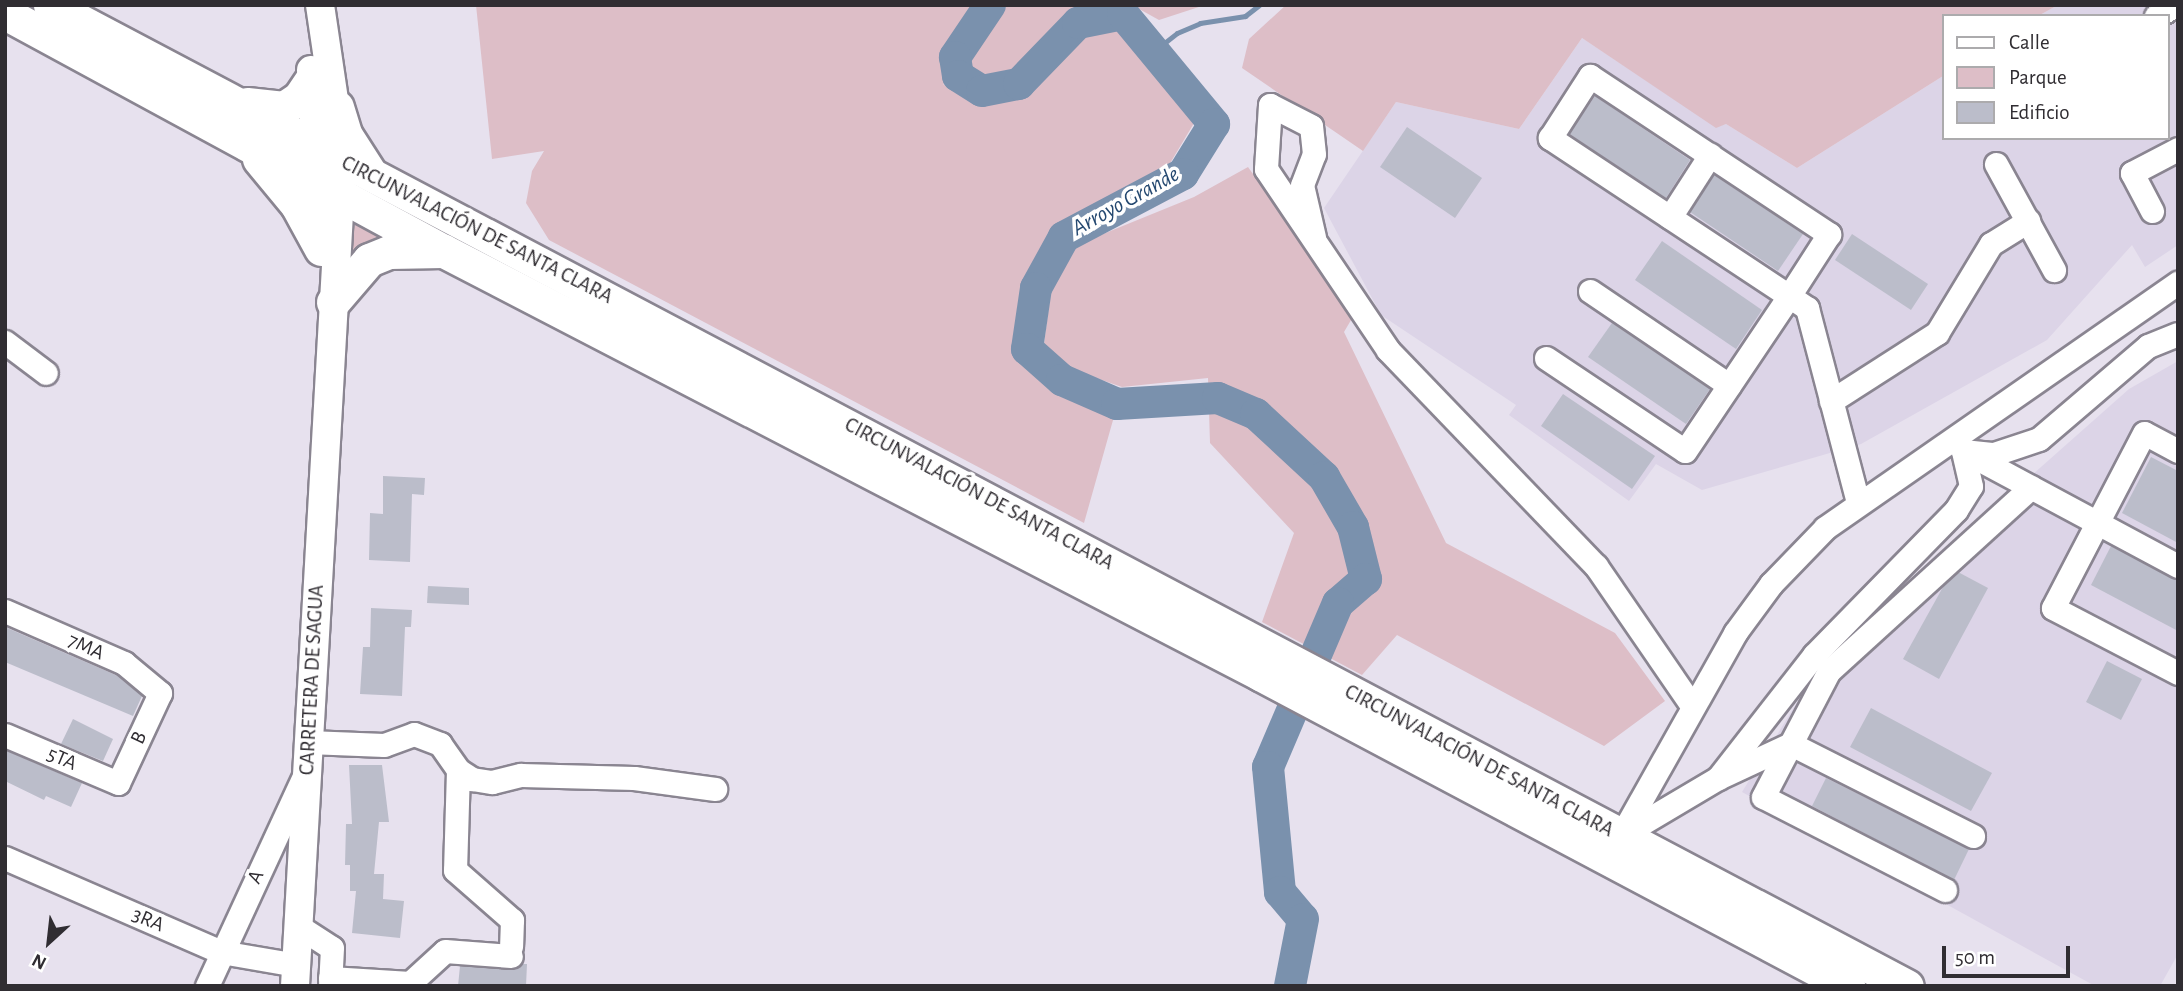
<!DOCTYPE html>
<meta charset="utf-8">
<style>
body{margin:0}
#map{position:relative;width:2183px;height:991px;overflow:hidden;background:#e7e1ee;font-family:"Alegreya Sans",sans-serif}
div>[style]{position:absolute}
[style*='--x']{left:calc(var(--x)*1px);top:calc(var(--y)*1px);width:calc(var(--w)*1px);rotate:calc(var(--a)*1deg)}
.built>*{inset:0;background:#dcd4e7}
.green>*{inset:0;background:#ddbec7}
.stream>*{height:5px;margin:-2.5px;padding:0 2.5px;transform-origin:2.5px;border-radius:2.5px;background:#7a91ad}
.river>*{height:32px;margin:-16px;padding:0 16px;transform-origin:16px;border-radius:16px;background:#7a91ad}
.building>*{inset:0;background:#bbbdca}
.roads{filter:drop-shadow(2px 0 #8a8591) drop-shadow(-2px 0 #8a8591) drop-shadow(0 2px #8a8591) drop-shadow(0 -2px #8a8591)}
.minor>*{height:23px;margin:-11.5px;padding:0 11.5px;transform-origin:11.5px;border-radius:11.5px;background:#fff}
.major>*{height:28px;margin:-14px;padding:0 14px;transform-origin:14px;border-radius:14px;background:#fff}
.highway>*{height:33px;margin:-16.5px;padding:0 16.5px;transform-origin:16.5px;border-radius:16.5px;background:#fff}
span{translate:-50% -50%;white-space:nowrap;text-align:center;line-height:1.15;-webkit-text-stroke:7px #fff;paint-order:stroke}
.street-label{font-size:21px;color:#302d32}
.water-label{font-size:23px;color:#244870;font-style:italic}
.frame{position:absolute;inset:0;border:7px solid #302d32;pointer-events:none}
.legend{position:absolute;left:1942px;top:14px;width:228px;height:126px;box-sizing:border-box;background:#fff;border:2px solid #acabad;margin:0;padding:9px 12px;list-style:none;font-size:21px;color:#302d32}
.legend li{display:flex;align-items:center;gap:14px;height:35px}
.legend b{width:35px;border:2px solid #acabad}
.north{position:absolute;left:14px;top:907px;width:70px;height:70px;-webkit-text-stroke:5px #fff;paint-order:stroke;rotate:207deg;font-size:19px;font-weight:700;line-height:28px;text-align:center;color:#302d32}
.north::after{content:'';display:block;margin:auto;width:24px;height:32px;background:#302d32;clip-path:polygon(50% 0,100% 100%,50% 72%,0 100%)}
.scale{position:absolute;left:1942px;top:946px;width:128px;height:32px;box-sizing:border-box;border:4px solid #302d32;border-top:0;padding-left:9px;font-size:21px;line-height:24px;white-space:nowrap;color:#302d32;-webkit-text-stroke:5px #fff;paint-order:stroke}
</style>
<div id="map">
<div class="built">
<div style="clip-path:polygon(2058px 5px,2178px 5px,2178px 245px,2145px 267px,2132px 245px,2047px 340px,1861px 444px,1702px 490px,1656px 464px,1629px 501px,1509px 415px,1516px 405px,1381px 315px,1324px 208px,1396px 102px,1519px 129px,1582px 38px,1716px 127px,1726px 124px,1797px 168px,1943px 76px,1943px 138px,2167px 138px,2167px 16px,2038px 16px)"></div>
<div style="clip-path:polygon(2178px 361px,2178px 954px,2160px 986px,2095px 986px,1742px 792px,1823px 660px,2129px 389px)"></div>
</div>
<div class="green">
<div style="clip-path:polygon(476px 5px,1113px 5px,1059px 22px,1013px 73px,943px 84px,975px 104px,1019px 95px,1084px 34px,1122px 28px,1197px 118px,1169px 165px,1058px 226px,1028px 282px,1016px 348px,1060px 391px,1115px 413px,1084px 523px,549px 240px,526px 203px,532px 171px,544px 151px,492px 159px)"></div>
<div style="clip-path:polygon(1132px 5px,1205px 5px,1159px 20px)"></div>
<div style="clip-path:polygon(1286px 5px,2058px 5px,2038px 16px,1943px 16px,1943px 76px,1797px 168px,1726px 124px,1716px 128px,1582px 38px,1519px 129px,1396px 102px,1363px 151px,1242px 68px,1249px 39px)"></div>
<div style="clip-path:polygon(1248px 167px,1354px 315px,1344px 332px,1446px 543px,1615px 633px,1665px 701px,1604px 746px,1397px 635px,1362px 675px,1262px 622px,1294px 533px,1210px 443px,1208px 378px,1122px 387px,1073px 370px,1044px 344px,1051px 290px,1076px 245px,1194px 197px)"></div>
<div style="clip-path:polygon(356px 213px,408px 240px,350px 260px)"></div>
</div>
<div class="stream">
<div style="--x:1154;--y:51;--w:29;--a:-38"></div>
<div style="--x:1177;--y:33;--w:25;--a:-23"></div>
<div style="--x:1200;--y:23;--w:46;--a:-8.8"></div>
<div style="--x:1245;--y:16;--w:18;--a:-38"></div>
</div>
<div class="river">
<div style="--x:990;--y:5;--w:63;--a:123.9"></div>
<div style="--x:955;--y:57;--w:19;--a:81"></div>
<div style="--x:958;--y:76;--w:28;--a:32"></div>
<div style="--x:982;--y:91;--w:38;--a:-11"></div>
<div style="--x:1019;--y:84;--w:85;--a:-46"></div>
<div style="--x:1078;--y:23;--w:46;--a:-11.3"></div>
<div style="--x:1123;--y:14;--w:143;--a:50.4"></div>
<div style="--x:1214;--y:124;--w:59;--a:121.8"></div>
<div style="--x:1183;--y:174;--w:135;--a:152.1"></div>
<div style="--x:1064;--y:237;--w:58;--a:118.8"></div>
<div style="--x:1036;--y:288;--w:62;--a:98.4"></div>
<div style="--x:1027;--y:349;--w:47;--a:41.5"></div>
<div style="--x:1062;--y:380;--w:60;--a:23.6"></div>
<div style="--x:1117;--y:404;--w:101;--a:-3.4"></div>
<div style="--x:1218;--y:398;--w:41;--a:22.8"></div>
<div style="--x:1256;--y:414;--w:93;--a:42.8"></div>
<div style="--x:1324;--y:477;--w:58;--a:59.9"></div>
<div style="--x:1353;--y:527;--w:54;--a:76"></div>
<div style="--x:1366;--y:579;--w:37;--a:139"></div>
<div style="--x:1338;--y:603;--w:178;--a:113.1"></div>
<div style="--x:1268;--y:767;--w:126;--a:84.5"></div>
<div style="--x:1280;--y:892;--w:35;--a:50"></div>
<div style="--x:1303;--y:919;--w:68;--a:101"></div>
</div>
<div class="building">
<div style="clip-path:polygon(1595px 96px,1690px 160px,1666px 198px,1569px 134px)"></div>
<div style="clip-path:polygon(1407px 127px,1482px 178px,1455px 218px,1380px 167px)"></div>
<div style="clip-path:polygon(1714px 175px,1803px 234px,1778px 271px,1690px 212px)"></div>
<div style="clip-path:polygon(1852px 234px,1928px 284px,1911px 310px,1835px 260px)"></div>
<div style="clip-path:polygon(1662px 241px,1762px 310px,1736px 349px,1635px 280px)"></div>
<div style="clip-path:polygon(1612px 323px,1710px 389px,1686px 424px,1588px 357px)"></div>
<div style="clip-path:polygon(1563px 394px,1655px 456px,1632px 489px,1541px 426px)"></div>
<div style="clip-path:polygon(2151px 457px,2178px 471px,2178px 543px,2122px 513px)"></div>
<div style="clip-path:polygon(383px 476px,425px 478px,424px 495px,412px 494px,410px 562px,369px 560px,370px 513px,383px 514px)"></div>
<div style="clip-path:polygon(2111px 546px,2178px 581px,2178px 631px,2091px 585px)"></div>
<div style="clip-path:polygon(1958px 572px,1988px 588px,1939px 679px,1903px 659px,1943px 587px)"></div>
<div style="clip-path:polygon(428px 586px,469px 588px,469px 605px,427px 603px)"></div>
<div style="clip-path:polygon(371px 608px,412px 610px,411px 627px,405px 627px,402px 696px,360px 694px,363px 647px,370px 647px)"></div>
<div style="clip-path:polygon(5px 627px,118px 676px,142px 696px,133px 716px,5px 662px)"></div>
<div style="clip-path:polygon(2107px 661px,2142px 679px,2121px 720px,2086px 702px)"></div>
<div style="clip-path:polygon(1871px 708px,1992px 773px,1971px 811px,1850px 747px)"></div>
<div style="clip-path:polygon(73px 719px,113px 739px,103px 761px,61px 744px)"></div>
<div style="clip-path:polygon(5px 750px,82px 783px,71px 807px,46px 796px,44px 800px,5px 781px)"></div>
<div style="clip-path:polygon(349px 765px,382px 765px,389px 822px,379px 822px,374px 874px,384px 874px,383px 899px,404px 901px,400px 938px,352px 933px,356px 891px,350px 891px,350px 865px,345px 865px,346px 824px,352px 824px)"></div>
<div style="clip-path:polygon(1826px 778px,1969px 849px,1954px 880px,1812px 806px)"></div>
<div style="clip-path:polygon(522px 964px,527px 964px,526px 986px,458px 986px,460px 966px,510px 970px)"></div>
</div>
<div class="roads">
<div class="minor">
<div style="--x:2156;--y:16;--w:24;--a:-28"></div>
<div style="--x:1996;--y:164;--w:121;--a:61.3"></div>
<div style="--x:2152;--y:211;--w:43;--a:-117.8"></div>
<div style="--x:2132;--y:173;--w:52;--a:-27.6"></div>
<div style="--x:1670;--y:217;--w:74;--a:-57.2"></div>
<div style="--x:1314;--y:237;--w:53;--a:-103"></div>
<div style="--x:1302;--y:185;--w:33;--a:-69"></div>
<div style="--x:1314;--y:154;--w:28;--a:-96"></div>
<div style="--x:1311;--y:126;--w:46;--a:-152.9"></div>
<div style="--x:1270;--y:105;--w:64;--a:93.6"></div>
<div style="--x:1266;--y:169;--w:218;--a:56"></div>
<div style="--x:1388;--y:350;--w:300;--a:46.1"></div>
<div style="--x:1596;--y:566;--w:168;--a:55.5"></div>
<div style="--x:1590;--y:291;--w:168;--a:34.1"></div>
<div style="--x:5;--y:342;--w:51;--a:37.1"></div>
<div style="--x:1546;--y:358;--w:167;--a:33.8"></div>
<div style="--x:1685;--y:451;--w:187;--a:-56.1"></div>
<div style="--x:1789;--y:296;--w:287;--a:-146.5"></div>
<div style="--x:1550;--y:138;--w:74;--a:-57.2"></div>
<div style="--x:1590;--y:76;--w:287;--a:33.5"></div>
<div style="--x:1829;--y:234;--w:74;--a:122.8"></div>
<div style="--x:1789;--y:296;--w:22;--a:34"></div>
<div style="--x:1807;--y:308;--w:202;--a:75.3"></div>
<div style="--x:1831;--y:401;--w:126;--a:-32.7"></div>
<div style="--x:1937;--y:333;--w:104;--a:-58.8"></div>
<div style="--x:1991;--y:244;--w:44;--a:-31.9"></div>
<div style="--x:2178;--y:451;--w:38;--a:-152"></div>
<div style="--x:2144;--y:433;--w:197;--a:117.5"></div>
<div style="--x:2053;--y:608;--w:141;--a:27.5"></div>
<div style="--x:1971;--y:455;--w:235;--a:28.2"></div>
<div style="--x:5;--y:611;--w:130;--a:23.6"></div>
<div style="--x:124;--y:663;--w:47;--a:39.8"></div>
<div style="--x:160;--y:693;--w:99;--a:115"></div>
<div style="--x:118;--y:783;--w:123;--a:-157"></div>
<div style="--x:308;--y:742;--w:76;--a:2.3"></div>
<div style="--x:384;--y:745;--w:32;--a:-20"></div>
<div style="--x:414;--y:734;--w:28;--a:21"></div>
<div style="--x:440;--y:744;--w:32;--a:55"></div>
<div style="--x:458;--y:770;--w:17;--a:33"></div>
<div style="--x:472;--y:779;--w:20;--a:9"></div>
<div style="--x:492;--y:782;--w:30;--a:-14"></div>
<div style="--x:521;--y:775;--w:113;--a:1.5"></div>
<div style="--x:634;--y:778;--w:82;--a:7.7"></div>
<div style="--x:458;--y:770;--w:100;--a:91.7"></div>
<div style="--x:455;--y:870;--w:76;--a:41.3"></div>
<div style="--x:512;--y:920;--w:26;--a:92"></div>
<div style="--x:1718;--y:778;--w:156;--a:-52"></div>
<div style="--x:1814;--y:655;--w:203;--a:-45.6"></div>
<div style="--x:1956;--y:510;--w:28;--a:-58"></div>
<div style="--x:1971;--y:486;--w:36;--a:-103"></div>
<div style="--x:1963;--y:451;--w:31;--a:6"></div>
<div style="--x:1994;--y:454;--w:47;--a:-18.4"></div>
<div style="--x:2039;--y:439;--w:143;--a:-40.5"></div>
<div style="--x:2148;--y:346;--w:32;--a:-22"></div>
<div style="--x:1622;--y:835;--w:112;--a:-30.7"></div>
<div style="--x:1718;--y:778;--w:81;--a:-25"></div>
<div style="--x:1791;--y:744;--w:204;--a:26.8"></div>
<div style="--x:1614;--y:848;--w:247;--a:-60.6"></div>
<div style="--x:1735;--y:633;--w:61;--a:-53.7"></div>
<div style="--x:1771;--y:584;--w:78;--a:-46"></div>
<div style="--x:1825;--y:528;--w:430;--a:-34.8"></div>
<div style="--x:5;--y:858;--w:236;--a:23.5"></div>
<div style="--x:221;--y:952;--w:76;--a:9.8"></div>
<div style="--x:1945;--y:890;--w:204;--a:-152.9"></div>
<div style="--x:1763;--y:797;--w:142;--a:-62.4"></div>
<div style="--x:1829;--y:671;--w:273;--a:-42.3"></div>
<div style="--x:298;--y:926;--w:40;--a:32.9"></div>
<div style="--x:332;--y:948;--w:38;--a:93"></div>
<div style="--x:330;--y:978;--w:80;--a:3.6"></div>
<div style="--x:410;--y:983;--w:47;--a:-42.4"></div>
<div style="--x:445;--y:951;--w:66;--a:4.3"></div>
<div style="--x:207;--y:986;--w:231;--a:-65.2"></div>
</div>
<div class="major">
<div style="--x:320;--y:5;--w:123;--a:81.6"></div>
<div style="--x:311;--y:70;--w:176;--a:86.7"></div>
<div style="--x:295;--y:986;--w:809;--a:-86.74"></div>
</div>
<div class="highway">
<div style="--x:50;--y:5;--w:2100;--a:27.85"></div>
<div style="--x:5;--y:13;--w:499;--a:28.5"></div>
<div style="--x:444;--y:251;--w:919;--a:27.4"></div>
<div style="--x:1260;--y:674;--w:666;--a:27.95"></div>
<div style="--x:247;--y:104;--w:37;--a:6"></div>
<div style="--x:284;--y:108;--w:18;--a:-34"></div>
<div style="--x:299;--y:98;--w:22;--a:-56"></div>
<div style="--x:337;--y:107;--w:28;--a:73"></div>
<div style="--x:345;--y:134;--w:46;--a:57.3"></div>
<div style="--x:259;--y:159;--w:60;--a:50.4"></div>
<div style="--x:297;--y:205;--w:50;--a:61.4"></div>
<div style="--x:333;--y:302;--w:55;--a:-49.4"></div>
<div style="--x:369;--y:260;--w:22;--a:-22"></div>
<div style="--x:389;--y:252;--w:54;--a:-1.1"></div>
</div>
</div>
<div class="street-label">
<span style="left:477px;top:230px;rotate:27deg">CIRCUNVALACIÓN DE SANTA CLARA</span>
<span style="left:979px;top:494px;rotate:28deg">CIRCUNVALACIÓN DE SANTA CLARA</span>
<span style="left:86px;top:647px;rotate:24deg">7MA</span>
<span style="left:312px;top:680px;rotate:-87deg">CARRETERA DE SAGUA</span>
<span style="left:139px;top:738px;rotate:-65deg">B</span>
<span style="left:62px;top:759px;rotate:23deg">5TA</span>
<span style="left:1479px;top:761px;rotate:28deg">CIRCUNVALACIÓN DE SANTA CLARA</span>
<span style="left:256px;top:877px;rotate:-65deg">A</span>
<span style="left:148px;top:920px;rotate:23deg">3RA</span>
</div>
<div class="water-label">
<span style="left:1126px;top:202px;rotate:-29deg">Arroyo Grande</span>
</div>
<div class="frame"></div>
<ul class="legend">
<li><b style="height:9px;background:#fff"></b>Calle</li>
<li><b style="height:19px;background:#ddbec7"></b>Parque</li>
<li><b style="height:19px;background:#bbbdca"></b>Edificio</li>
</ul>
<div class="north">N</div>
<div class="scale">50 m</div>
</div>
